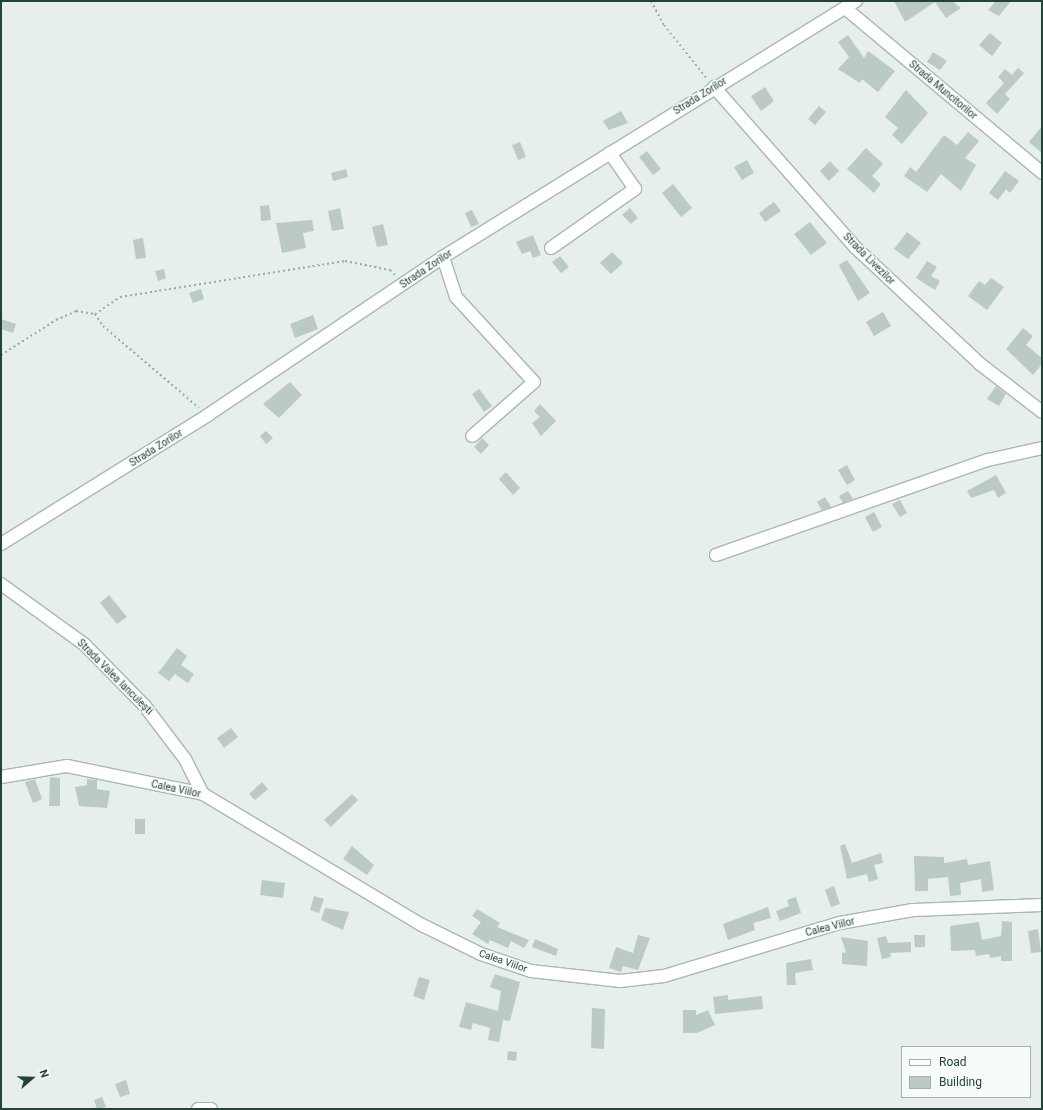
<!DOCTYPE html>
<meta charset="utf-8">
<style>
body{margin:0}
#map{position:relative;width:1043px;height:1110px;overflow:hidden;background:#e6efeb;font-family:Roboto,sans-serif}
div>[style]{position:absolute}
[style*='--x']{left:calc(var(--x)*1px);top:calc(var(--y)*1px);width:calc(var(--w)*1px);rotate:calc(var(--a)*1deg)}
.building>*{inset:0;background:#bbcac4}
.path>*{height:2px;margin-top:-1px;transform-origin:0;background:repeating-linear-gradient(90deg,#86b3a5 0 2px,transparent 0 5px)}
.roads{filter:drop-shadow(1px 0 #a8b8b2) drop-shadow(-1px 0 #a8b8b2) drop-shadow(0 1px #a8b8b2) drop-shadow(0 -1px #a8b8b2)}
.street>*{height:12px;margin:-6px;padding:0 6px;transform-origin:6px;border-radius:6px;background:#fff}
span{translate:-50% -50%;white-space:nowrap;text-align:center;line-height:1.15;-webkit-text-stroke:3px #f7fbf9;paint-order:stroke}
.street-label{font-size:10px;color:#24423a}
.frame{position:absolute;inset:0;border:2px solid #24423a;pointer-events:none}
.legend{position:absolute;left:901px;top:1046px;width:130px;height:52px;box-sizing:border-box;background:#f7fbf9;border:1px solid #a3b1ad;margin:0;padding:5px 7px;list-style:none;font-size:12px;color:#24423a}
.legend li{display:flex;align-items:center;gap:8px;height:20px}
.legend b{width:20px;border:1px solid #a3b1ad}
.north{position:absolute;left:12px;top:1058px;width:40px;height:40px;-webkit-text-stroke:3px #f7fbf9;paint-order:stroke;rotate:70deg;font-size:11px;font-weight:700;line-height:16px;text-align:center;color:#24423a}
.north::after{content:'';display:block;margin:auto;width:14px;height:18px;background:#24423a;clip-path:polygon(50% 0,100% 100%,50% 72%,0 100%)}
</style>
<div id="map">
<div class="building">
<div style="clip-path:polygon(894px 1px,952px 1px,961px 8px,946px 18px,935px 2px,905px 22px)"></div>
<div style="clip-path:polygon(996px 1px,1011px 1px,999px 16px,988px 10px)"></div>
<div style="clip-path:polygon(990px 33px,1002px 43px,992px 56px,979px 45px)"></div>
<div style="clip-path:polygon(848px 35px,864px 58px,868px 51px,895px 71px,878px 92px,862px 79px,860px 83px,838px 69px,849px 57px,838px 42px)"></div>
<div style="clip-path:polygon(933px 52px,947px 61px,940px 70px,927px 62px)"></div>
<div style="clip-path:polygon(1018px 68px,1024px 73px,1005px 94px,1010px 99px,997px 114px,986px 103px,1004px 83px,998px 77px,1005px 69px,1012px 75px)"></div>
<div style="clip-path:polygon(765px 87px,774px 101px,761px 111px,751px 96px)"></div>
<div style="clip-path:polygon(906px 90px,928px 113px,902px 144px,892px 135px,898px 128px,885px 117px)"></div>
<div style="clip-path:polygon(819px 106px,826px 112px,815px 125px,808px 119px)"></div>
<div style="clip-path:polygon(621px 111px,628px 123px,609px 130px,603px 121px)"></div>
<div style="clip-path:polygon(1042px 126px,1042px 153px,1029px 142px)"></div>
<div style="clip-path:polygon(968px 132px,979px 141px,965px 158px,976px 165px,961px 191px,941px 174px,927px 192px,904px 176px,910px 167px,916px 172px,944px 135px,957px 145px)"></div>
<div style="clip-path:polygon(520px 142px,526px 157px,518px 160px,512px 145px)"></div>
<div style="clip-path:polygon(866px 148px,883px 164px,872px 176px,881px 184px,874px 193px,847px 169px)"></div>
<div style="clip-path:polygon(647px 151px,661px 169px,653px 175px,639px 157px)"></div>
<div style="clip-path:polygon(747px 160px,754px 173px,742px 180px,734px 167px)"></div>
<div style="clip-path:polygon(830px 161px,839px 171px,829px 181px,820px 171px)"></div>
<div style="clip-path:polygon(346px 169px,348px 177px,333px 181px,331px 173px)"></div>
<div style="clip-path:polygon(1005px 171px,1019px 181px,1010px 193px,1006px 189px,998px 200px,989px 193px)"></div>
<div style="clip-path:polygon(673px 184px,692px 208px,681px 217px,662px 193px)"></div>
<div style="clip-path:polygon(774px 202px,781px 211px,765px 222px,759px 213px)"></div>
<div style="clip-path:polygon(269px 205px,271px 220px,261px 221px,260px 206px)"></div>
<div style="clip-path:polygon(340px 208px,344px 229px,332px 231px,328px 211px)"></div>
<div style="clip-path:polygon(630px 208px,638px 218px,631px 224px,622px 215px)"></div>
<div style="clip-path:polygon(472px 210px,479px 224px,471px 227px,465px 213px)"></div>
<div style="clip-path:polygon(312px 220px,314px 231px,303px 233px,306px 248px,282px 253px,276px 223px)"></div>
<div style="clip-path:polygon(810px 222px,827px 243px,811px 255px,794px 234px)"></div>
<div style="clip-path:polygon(383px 224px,388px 245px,377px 247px,372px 227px)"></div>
<div style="clip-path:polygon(907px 232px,921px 243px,908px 259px,894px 249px)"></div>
<div style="clip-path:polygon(533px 235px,541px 255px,533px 258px,530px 251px,522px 254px,516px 242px)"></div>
<div style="clip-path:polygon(143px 238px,146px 258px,136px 259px,133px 240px)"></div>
<div style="clip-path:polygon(612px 252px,623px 263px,611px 274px,600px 263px)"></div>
<div style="clip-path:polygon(560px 256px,569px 267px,561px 273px,552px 262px)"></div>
<div style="clip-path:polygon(847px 260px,870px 293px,858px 301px,839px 265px)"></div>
<div style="clip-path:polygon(927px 261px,937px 267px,931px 276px,940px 281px,935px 290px,916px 278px)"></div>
<div style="clip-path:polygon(164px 269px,166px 278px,158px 281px,155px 271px)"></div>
<div style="clip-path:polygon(991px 278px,1004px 287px,987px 310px,968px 296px,979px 281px,985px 285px)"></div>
<div style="clip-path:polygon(201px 289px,204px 299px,193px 303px,189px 293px)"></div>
<div style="clip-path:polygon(883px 312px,891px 326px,874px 336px,866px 322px)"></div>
<div style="clip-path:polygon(313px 315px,318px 329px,295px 338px,290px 324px)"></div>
<div style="clip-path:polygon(1px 319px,16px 324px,13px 333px,1px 329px)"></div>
<div style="clip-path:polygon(1023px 328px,1033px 336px,1026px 345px,1042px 358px,1042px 364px,1033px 375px,1006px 349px)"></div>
<div style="clip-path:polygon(290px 382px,302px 395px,279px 418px,263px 404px)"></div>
<div style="clip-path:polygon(996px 386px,1006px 394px,999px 406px,987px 399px)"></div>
<div style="clip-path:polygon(479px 389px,492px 406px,484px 412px,472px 394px)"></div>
<div style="clip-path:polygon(540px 404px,556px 421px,541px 436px,532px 423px,540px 417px,534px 411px)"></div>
<div style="clip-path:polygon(266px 431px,273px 438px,266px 444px,260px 436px)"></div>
<div style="clip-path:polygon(482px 438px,489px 445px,481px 454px,474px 447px)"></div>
<div style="clip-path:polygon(847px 465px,855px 480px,847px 485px,838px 470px)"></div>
<div style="clip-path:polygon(506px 472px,520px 488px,513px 495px,499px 479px)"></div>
<div style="clip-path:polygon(996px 475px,1006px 493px,998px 498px,994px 490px,971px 498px,967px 491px)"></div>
<div style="clip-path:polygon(848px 491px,853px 499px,843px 503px,839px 496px)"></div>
<div style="clip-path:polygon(825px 497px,831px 507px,822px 510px,817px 502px)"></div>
<div style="clip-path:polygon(900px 500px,907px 513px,900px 517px,892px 504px)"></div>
<div style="clip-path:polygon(874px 512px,882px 527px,873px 532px,865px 517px)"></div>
<div style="clip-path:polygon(109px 595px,127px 617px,117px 624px,100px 603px)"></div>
<div style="clip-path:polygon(177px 648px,187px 656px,181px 665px,194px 674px,188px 683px,175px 674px,169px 681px,158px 673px)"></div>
<div style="clip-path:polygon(231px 728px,238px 737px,224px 748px,217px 738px)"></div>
<div style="clip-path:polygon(50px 777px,60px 778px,60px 806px,49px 806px)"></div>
<div style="clip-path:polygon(35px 779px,42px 799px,33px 803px,25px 782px)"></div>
<div style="clip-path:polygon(87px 779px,97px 780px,97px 789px,110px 791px,107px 808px,79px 806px,75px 787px,87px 785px)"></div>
<div style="clip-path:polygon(262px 782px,268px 789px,255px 800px,249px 794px)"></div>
<div style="clip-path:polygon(352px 794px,358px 800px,331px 827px,324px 820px)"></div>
<div style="clip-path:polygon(135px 819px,145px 819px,145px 834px,135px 834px)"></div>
<div style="clip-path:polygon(845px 844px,852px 863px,881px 853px,883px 863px,874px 865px,878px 879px,869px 882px,867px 874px,847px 879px,840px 846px)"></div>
<div style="clip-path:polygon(352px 846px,374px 865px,367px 875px,343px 859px)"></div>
<div style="clip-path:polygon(914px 856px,944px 857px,944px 863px,967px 859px,968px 865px,990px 861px,994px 890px,982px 892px,981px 879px,960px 883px,961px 895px,950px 896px,948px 877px,928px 879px,928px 891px,915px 891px)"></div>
<div style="clip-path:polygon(262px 880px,285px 883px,283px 898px,260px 895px)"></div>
<div style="clip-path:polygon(834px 886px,840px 904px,831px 907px,825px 890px)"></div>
<div style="clip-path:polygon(314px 896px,324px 899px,319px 913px,310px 910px)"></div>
<div style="clip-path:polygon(796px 897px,801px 913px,780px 921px,776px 911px,789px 906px,787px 900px)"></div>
<div style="clip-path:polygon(768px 907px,771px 918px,753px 923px,755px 930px,728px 940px,723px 924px)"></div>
<div style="clip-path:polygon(325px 908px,349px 912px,343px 930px,321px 920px)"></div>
<div style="clip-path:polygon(477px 909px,500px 923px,497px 927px,529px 940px,524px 948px,511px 941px,508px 948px,490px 940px,488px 944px,472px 934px,481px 922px,472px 916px)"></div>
<div style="clip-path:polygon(1002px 921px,1012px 922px,1012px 961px,1001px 961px,1001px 956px,990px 958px,989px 954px,976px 956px,975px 950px,951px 951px,950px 926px,979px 922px,982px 940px,1001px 936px)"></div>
<div style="clip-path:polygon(1038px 929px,1041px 952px,1031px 953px,1028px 931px)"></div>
<div style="clip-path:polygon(638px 935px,650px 938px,638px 970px,623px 966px,621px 972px,609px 968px,616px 947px,633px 953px)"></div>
<div style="clip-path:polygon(914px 935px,925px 935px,925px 947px,915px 947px)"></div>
<div style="clip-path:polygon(886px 936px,888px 943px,911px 942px,911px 952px,890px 953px,891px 957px,882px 959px,877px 938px)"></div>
<div style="clip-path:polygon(841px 937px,868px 941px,867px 966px,842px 964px,842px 953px,846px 952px)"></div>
<div style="clip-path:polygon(535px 939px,558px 949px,556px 956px,532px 947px)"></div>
<div style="clip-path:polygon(811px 959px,813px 970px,795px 973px,796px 985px,787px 985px,786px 963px)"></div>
<div style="clip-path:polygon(495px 974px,520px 982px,510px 1021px,503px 1020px,499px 1042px,488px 1040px,490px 1028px,473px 1023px,471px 1030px,459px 1027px,466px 1002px,498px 1011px,501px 991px,490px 987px)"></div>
<div style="clip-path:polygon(419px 977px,430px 980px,424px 1000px,413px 996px)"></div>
<div style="clip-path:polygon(728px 995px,728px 1000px,762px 996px,763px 1009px,715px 1014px,713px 997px)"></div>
<div style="clip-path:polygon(592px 1008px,605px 1009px,604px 1049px,591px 1048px)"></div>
<div style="clip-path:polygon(683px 1010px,696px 1010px,696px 1015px,708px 1010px,715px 1025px,697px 1033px,683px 1033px)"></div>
<div style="clip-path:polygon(508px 1051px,517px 1052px,516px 1061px,507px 1060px)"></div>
<div style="clip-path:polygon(126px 1080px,130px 1094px,120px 1097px,115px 1084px)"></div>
<div style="clip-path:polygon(102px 1097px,106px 1107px,97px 1109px,94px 1100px)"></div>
</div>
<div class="path">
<div style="--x:651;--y:1;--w:27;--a:62"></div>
<div style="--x:664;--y:25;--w:69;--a:51.5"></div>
<div style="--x:95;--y:314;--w:14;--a:56"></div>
<div style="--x:103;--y:326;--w:126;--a:40.5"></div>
<div style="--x:1;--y:355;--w:65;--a:-32.5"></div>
<div style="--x:56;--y:320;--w:22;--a:-24"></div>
<div style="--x:76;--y:311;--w:19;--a:9"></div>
<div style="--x:95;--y:314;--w:30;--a:-34"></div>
<div style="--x:120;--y:297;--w:228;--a:-9.1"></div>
<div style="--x:345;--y:261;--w:46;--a:11.3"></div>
<div style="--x:390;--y:270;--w:8;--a:45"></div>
</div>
<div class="roads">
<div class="street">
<div style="--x:845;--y:8;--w:257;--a:39.9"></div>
<div style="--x:714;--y:87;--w:213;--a:48.6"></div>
<div style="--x:855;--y:247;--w:171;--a:43.1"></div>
<div style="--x:980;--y:364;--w:78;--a:37.7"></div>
<div style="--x:551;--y:248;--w:103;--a:-35.1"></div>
<div style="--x:635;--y:189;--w:44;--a:-124.8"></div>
<div style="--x:443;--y:257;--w:42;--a:72"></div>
<div style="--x:456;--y:297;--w:115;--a:47.5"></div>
<div style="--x:534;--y:382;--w:82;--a:138.9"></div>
<div style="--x:1;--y:544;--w:244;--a:-31.9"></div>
<div style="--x:208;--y:415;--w:283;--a:-33.9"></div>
<div style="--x:443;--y:257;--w:486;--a:-31.8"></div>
<div style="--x:716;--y:555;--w:288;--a:-19.3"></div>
<div style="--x:988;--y:460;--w:55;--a:-12.5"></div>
<div style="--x:1;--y:584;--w:102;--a:35.9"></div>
<div style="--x:84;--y:644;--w:86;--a:45.5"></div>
<div style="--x:144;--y:705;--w:68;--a:52.8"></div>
<div style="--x:185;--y:759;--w:39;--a:63"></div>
<div style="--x:1;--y:777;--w:67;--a:-9.5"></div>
<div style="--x:67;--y:766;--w:139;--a:11.6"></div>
<div style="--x:203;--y:794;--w:255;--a:30.9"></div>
<div style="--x:422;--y:925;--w:66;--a:26.2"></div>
<div style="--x:481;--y:954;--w:53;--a:18.8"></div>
<div style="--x:531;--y:971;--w:90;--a:6.4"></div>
<div style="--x:620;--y:981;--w:44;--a:-6.5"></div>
<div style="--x:664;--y:976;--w:184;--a:-16.8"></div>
<div style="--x:840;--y:923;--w:74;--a:-10.1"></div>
<div style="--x:913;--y:910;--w:129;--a:-2.2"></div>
<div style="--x:198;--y:1109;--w:13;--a:0"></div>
</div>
</div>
<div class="street-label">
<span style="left:943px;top:90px;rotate:40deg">Strada Muncitorilor</span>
<span style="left:700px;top:96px;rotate:-32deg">Strada Zorilor</span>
<span style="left:869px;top:259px;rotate:45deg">Strada Livezilor</span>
<span style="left:426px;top:269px;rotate:-34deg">Strada Zorilor</span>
<span style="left:156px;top:448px;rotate:-32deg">Strada Zorilor</span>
<span style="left:115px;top:677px;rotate:45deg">Strada Valea Ianculești</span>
<span style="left:176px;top:789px;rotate:12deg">Calea Viilor</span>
<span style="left:830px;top:927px;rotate:-14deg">Calea Viilor</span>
<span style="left:503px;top:961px;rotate:19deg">Calea Viilor</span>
</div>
<div class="frame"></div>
<ul class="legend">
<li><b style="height:5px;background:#fff"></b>Road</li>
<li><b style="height:11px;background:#bbcac4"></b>Building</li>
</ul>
<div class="north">N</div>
</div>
